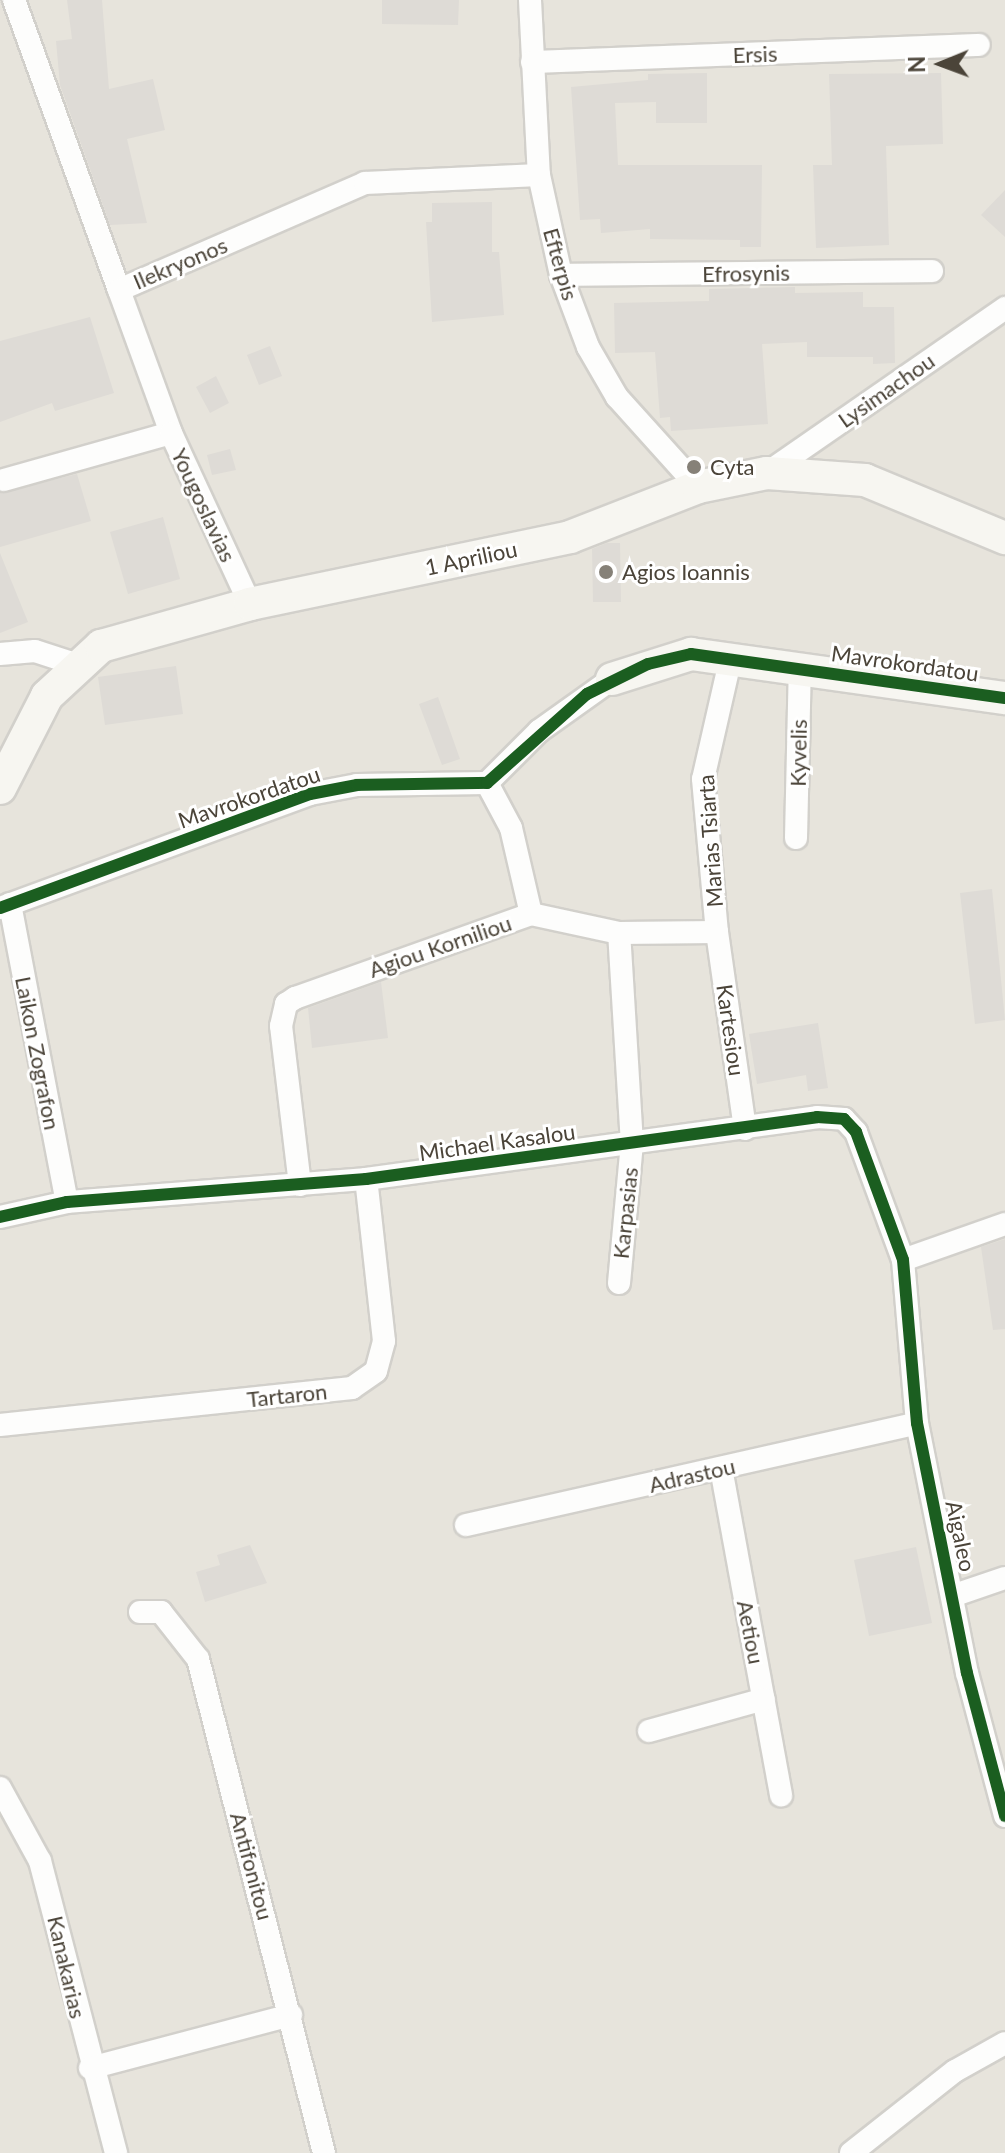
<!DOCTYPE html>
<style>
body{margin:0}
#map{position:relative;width:1005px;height:2153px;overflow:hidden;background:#f4f2ee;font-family:Lato,sans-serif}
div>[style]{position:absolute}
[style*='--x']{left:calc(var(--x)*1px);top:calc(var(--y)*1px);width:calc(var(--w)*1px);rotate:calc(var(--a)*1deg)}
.residential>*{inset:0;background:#e7e4dc}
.building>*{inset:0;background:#dedbd6}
.roads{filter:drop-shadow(2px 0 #d2d0cb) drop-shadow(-2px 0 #d2d0cb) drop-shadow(0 2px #d2d0cb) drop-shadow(0 -2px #d2d0cb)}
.street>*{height:22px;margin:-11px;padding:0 11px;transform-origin:11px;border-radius:11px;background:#fdfdfc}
.secondary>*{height:32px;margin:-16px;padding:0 16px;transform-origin:16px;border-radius:16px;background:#f7f6f1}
.cycleway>*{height:12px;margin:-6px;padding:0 6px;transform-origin:6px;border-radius:6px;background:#1b5e20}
.dots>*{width:22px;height:22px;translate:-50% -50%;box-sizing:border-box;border:4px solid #fff;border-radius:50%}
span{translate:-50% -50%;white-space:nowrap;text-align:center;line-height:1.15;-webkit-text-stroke:6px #fff;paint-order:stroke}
.street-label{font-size:22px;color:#4b4439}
.poi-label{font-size:22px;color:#4b4439}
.left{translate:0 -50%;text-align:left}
.north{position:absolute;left:901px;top:24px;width:80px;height:80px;-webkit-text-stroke:6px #fff;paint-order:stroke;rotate:269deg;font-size:22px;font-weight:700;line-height:32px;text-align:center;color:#4b4439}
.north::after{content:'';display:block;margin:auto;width:28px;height:36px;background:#4b4439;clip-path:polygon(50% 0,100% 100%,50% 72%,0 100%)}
</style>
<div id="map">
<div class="residential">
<div style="clip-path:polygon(0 0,1005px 0,1005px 2153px,0 2153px)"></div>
</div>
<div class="building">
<div style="clip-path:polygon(67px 0,102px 0,109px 89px,153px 79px,165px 130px,127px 139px,147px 223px,110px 225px,60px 85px,56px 41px,72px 39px)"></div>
<div style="clip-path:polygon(382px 0,459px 0,458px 25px,382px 24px)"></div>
<div style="clip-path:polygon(707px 73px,707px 123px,656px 123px,656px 102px,615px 103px,618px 165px,762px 165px,761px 247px,740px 247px,740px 240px,650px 239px,650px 229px,601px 233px,600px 219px,580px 220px,571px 87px,648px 80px,648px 74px)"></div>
<div style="clip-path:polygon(941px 73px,943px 144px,886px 146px,889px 245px,816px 248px,813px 165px,832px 165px,829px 74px)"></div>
<div style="clip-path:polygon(1005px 190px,1005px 237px,981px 215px)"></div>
<div style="clip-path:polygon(492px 202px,492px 252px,499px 252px,504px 315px,432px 322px,426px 222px,432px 222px,432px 203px)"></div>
<div style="clip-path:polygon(795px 287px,795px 293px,863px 292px,863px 307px,894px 307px,895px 363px,873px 364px,873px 357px,807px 357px,807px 342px,762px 344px,768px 424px,671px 431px,670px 417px,660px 418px,655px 352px,615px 353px,614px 303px,709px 301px,709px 289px)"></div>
<div style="clip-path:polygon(90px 317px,114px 393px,55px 411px,52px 403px,0 422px,0 341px)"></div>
<div style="clip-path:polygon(270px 346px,282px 376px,259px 385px,247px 355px)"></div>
<div style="clip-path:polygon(216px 376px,229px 403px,210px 413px,196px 387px)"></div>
<div style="clip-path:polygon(230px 449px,236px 470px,212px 475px,207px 455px)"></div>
<div style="clip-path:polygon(77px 474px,91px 521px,0 547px,0 493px)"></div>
<div style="clip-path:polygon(163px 517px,180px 579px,128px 594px,110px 532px)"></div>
<div style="clip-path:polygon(607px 543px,620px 543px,621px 602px,593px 602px,592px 549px)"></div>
<div style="clip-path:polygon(0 553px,28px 622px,0 633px)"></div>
<div style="clip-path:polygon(176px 666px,183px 714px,105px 725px,98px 677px)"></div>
<div style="clip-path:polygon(438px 697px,460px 759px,442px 765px,419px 704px)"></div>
<div style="clip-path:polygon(992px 889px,1005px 1020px,975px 1024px,960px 893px)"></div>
<div style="clip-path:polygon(381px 982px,388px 1038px,312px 1048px,308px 1008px)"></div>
<div style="clip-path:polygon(818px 1023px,828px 1088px,808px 1091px,806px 1075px,757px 1084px,749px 1034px)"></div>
<div style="clip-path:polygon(1005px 1239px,1005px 1329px,993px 1330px,981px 1247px)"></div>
<div style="clip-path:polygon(250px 1545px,267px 1583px,205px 1602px,196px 1572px,220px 1565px,217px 1555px)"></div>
<div style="clip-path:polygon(916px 1547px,932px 1623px,869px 1636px,854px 1560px)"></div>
</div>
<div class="roads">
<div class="street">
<div style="--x:14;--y:0;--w:308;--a:70.1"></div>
<div style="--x:119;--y:290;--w:268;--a:-23.5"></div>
<div style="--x:365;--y:183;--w:174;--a:-2.6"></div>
<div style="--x:530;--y:0;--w:175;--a:87.1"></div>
<div style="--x:539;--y:175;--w:102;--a:77.6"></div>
<div style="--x:561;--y:275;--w:77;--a:69.4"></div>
<div style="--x:588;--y:347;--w:58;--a:59.9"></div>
<div style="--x:617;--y:397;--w:121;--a:48"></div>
<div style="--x:532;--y:62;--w:447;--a:-2.2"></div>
<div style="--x:561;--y:275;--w:371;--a:-0.6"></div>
<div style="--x:119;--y:290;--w:152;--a:70"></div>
<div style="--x:767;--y:473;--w:290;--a:-34.7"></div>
<div style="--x:4;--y:480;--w:173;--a:-15.7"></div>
<div style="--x:171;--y:433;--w:188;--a:65.2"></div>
<div style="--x:0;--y:654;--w:35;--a:-5"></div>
<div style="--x:35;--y:651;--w:42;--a:18"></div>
<div style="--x:731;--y:657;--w:125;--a:102.9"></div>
<div style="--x:703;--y:779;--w:154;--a:84.8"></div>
<div style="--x:717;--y:932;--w:199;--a:81.9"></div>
<div style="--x:487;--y:783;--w:51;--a:61.9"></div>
<div style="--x:511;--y:828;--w:88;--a:76.9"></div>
<div style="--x:796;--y:838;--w:170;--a:-88.7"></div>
<div style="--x:10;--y:904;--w:303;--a:79.2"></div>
<div style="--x:0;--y:908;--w:330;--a:-20.2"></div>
<div style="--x:310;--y:794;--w:48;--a:-10.8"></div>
<div style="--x:357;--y:785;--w:130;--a:-0.9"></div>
<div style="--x:487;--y:783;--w:74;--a:-45"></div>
<div style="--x:539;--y:731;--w:90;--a:-35.5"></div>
<div style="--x:300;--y:1185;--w:160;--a:-96.8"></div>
<div style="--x:281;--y:1026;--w:23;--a:-77"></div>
<div style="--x:286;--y:1004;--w:11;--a:-34"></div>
<div style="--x:295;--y:998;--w:251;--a:-19.6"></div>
<div style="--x:531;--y:914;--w:90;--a:12.2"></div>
<div style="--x:619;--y:933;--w:98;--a:-0.6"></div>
<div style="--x:0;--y:1217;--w:69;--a:-12.6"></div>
<div style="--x:67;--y:1202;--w:300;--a:-4.4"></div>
<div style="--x:366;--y:1179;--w:455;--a:-7.8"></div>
<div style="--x:817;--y:1117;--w:27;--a:4"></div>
<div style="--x:844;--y:1119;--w:18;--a:47"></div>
<div style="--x:856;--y:1132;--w:136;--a:69.8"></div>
<div style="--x:903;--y:1260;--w:164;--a:85.1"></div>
<div style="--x:917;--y:1423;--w:255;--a:78.7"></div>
<div style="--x:967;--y:1673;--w:148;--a:75.1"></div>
<div style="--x:903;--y:1260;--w:108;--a:-19.4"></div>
<div style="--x:619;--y:1283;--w:140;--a:-84.7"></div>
<div style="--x:632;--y:1144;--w:211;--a:-93.5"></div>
<div style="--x:0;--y:1425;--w:354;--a:-6"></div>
<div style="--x:352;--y:1388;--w:29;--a:-35"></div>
<div style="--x:376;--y:1371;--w:31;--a:-75"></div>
<div style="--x:384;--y:1341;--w:163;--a:-96.3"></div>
<div style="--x:721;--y:1468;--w:333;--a:79.6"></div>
<div style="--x:466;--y:1525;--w:462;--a:-12.7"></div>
<div style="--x:952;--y:1596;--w:56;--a:-18.8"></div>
<div style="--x:140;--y:1612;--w:21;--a:0"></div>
<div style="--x:161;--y:1612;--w:60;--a:51.8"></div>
<div style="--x:198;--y:1659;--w:510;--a:75.69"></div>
<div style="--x:649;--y:1731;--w:119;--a:-15.5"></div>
<div style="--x:0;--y:1788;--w:83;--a:61.3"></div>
<div style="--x:40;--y:1861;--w:302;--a:75.4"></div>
<div style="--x:90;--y:2068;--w:208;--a:-14.8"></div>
<div style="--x:851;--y:2153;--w:132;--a:-38.3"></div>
<div style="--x:955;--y:2071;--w:57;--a:-29.2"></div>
</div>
<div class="secondary">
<div style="--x:612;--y:679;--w:83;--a:-17.6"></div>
<div style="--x:691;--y:654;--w:317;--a:8"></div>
<div style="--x:0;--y:788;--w:103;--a:-62.9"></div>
<div style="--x:47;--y:696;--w:74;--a:-42.8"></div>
<div style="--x:101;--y:646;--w:155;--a:-15.7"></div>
<div style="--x:250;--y:604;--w:327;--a:-11.8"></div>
<div style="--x:570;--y:537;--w:137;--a:-21.3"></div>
<div style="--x:698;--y:487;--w:70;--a:-11.5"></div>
<div style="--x:767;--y:473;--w:98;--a:4.1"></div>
<div style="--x:865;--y:480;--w:152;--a:22.5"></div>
</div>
</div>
<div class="cycleway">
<div style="--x:0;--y:908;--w:330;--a:-20.2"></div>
<div style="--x:310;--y:794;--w:48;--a:-10.8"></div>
<div style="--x:357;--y:785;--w:130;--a:-0.9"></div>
<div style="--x:487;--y:783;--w:134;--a:-41.7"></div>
<div style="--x:587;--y:694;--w:68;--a:-26.2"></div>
<div style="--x:648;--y:664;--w:44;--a:-13.1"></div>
<div style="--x:691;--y:654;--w:317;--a:8"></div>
<div style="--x:0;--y:1217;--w:69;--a:-12.6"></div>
<div style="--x:67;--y:1202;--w:300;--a:-4.4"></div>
<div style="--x:366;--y:1179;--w:455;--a:-7.8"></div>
<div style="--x:817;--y:1117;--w:27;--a:4"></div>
<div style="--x:844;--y:1119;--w:18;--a:47"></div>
<div style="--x:856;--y:1132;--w:136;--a:69.8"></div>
<div style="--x:903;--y:1260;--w:164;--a:85.1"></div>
<div style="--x:917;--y:1423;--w:255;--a:78.7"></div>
<div style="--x:967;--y:1673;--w:148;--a:75.1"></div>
</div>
<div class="dots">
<div style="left:694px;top:467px;background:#868178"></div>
<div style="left:606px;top:572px;background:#868178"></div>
</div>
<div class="street-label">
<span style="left:755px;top:54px;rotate:-2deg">Ersis</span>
<span style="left:180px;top:263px;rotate:-23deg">Ilekryonos</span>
<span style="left:561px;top:264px;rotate:74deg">Efterpis</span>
<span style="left:746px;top:273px;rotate:-1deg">Efrosynis</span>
<span style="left:886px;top:390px;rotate:-35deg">Lysimachou</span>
<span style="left:204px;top:505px;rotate:65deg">Yougoslavias</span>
<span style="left:471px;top:558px;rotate:-12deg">1 Apriliou</span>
<span style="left:905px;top:663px;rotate:8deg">Mavrokordatou</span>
<span style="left:798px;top:753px;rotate:-89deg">Kyvelis</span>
<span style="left:249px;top:797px;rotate:-19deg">Mavrokordatou</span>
<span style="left:710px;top:841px;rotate:-94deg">Marias Tsiarta</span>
<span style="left:440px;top:946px;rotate:-19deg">Agiou Korniliou</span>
<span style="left:731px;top:1030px;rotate:82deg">Kartesiou</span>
<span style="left:38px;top:1053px;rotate:79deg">Laikon Zografon</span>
<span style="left:497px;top:1142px;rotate:-8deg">Michael Kasalou</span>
<span style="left:625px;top:1213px;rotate:-84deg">Karpasias</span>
<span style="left:287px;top:1395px;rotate:-6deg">Tartaron</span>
<span style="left:692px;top:1475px;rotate:-13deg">Adrastou</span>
<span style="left:961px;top:1536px;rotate:78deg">Aigaleo</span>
<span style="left:751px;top:1632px;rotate:79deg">Aetiou</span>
<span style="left:252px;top:1866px;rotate:75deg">Antifonitou</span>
<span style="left:67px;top:1967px;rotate:77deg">Kanakarias</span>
</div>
<div class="poi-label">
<span class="left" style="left:710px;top:467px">Cyta</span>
<span class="left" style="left:622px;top:572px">Agios Ioannis</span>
</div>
<div class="north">N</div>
</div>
